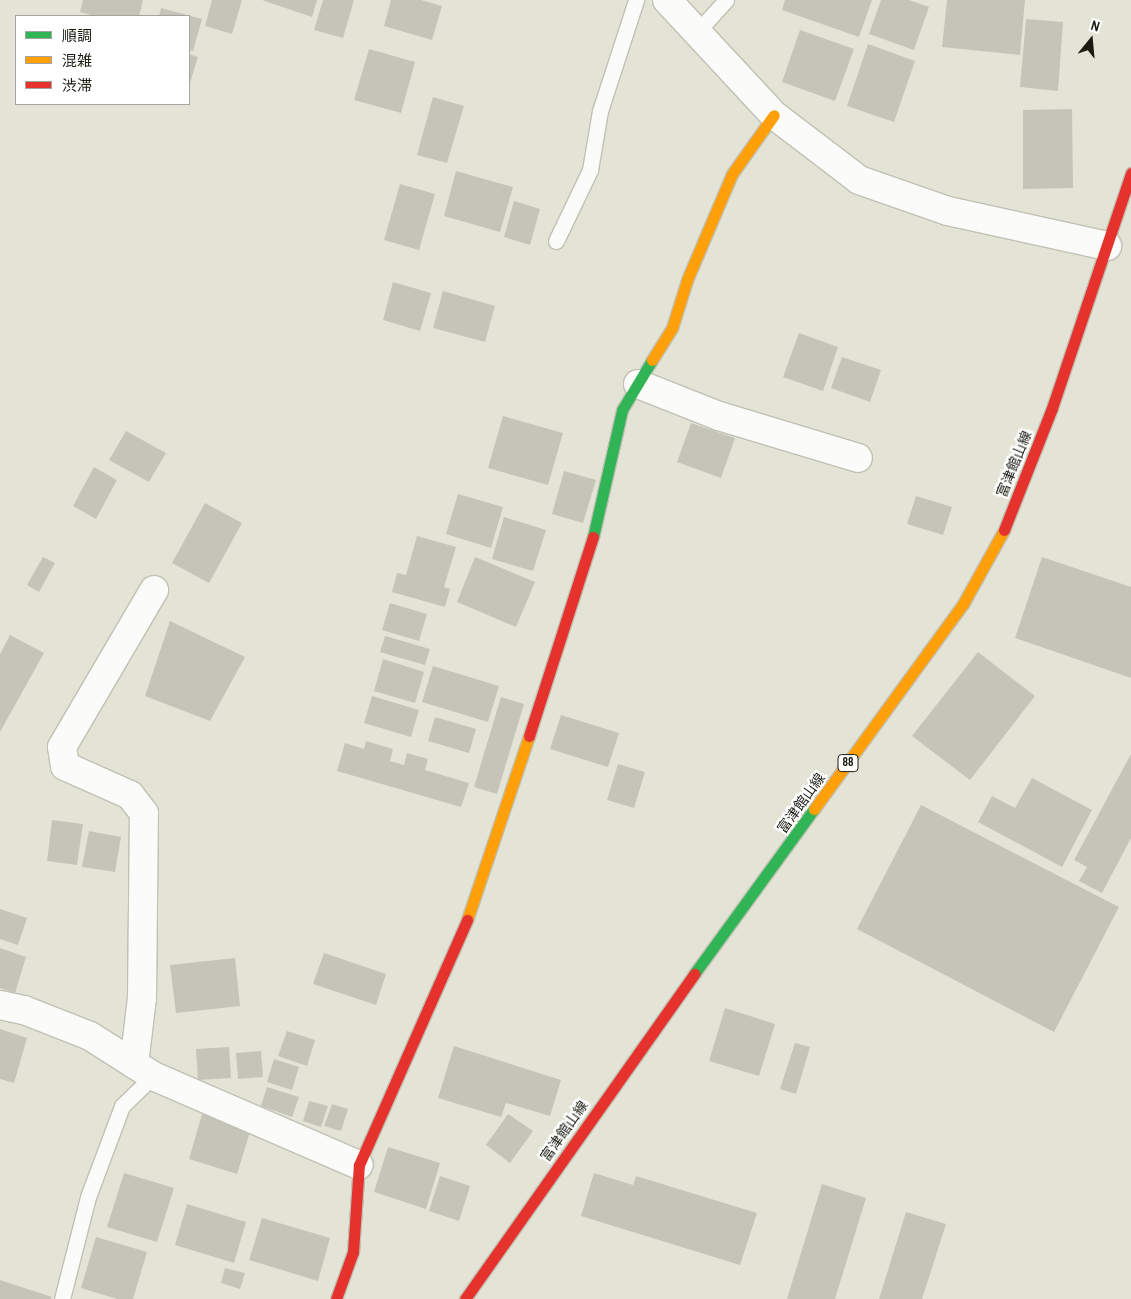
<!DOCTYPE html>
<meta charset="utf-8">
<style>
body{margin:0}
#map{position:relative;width:1131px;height:1299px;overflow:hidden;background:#e4e4d6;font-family:"Archivo Narrow","Noto Sans JP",sans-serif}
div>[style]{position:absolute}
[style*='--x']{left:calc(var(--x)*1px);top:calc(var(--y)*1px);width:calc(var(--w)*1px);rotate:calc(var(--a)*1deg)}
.building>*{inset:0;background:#c4c4b8}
.roads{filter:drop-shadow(1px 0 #c0c0b4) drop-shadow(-1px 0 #c0c0b4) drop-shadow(0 1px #c0c0b4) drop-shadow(0 -1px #c0c0b4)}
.lane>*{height:15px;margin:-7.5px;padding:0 7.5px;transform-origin:7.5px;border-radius:7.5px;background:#fbfbf9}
.street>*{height:28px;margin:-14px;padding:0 14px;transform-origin:14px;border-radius:14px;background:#fbfbf9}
.fast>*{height:11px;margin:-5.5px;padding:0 5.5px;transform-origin:5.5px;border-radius:5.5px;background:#30b455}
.slow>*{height:11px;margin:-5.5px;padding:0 5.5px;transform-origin:5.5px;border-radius:5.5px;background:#ff9f0a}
.jam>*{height:11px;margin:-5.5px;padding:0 5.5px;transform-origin:5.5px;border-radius:5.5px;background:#e5322d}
span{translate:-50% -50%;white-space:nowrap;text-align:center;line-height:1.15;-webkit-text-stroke:4.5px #fff;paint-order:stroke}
.shield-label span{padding:1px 4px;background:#fff;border:1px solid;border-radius:4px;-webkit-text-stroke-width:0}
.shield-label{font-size:12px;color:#1b1b12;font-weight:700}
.street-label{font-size:14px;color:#1b1b12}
.legend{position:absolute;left:15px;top:15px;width:175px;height:90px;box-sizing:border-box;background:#fff;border:1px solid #a4a4a0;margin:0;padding:6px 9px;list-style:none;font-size:15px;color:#1b1b12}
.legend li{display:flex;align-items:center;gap:10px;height:25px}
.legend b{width:25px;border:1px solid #a4a4a0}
.north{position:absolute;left:1066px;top:15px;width:50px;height:50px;-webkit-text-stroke:4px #fff;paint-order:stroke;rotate:17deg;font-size:14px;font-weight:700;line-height:20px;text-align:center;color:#1b1b12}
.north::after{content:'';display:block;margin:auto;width:18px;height:22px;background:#1b1b12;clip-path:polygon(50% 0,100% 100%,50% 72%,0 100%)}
</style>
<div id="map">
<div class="building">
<div style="clip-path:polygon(83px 0,143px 0,139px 16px,95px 16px,80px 12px)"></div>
<div style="clip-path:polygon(212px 0,242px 0,232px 34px,205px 26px)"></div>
<div style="clip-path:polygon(262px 0,317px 0,312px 17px)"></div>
<div style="clip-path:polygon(323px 0,354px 0,343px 38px,314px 30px)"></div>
<div style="clip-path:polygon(391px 0,421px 0,442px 6px,432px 40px,384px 26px)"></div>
<div style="clip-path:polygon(785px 0,872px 0,859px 37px,782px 10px)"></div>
<div style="clip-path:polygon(881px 0,909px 0,929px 7px,914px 50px,869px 34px)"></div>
<div style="clip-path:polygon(947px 0,1025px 0,1020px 55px,942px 47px)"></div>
<div style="clip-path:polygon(161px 8px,202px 19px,193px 51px,189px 50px,189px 16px,159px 16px)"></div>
<div style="clip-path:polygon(1026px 19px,1063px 22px,1058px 91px,1020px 87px)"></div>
<div style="clip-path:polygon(800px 30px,854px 49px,835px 101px,782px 82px)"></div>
<div style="clip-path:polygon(868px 44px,915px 61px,894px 122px,847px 106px)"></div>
<div style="clip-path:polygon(369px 49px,415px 62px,401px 113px,354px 100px)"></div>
<div style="clip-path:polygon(189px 54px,198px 57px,190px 83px,189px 83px)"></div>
<div style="clip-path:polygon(433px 97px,464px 106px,447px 163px,417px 155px)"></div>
<div style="clip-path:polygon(1072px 109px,1073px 188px,1023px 189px,1023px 110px)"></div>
<div style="clip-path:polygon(456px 171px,513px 187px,500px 232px,444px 216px)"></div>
<div style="clip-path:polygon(400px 184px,435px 194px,419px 250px,384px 240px)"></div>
<div style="clip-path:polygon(514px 201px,540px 209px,530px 245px,504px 237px)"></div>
<div style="clip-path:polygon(393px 282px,431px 293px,420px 331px,383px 320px)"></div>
<div style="clip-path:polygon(443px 291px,495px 306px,485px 342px,433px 328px)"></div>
<div style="clip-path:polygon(799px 333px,838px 347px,823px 391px,783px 377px)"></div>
<div style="clip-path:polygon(842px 357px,881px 370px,870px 402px,831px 388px)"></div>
<div style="clip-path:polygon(503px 416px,563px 433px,548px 485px,488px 468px)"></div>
<div style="clip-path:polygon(691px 423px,735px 438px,721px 478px,677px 462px)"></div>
<div style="clip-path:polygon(126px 431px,166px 453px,149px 482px,109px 460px)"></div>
<div style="clip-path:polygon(94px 467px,117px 480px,96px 519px,73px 506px)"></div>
<div style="clip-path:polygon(564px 471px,596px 480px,583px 523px,552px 514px)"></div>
<div style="clip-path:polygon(458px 494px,503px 507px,491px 548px,446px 534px)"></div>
<div style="clip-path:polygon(916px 496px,952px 507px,943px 535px,907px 524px)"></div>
<div style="clip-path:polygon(205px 503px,242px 523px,209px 583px,172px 563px)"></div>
<div style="clip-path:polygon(504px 517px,546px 530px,533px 571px,492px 559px)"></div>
<div style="clip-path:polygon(417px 536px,456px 547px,444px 587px,450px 589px,445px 607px,392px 592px,397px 573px,406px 575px)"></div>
<div style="clip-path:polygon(43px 557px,55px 563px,39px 592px,27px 585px)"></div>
<div style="clip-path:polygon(475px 557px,535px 582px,516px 627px,457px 602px)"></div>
<div style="clip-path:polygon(1042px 557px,1131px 587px,1131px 678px,1015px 638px)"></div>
<div style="clip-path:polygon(390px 603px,427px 614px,419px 641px,382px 630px)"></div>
<div style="clip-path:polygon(170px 621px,245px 657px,210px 721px,145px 696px)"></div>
<div style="clip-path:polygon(10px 635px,44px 653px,0 732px,0 654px)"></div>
<div style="clip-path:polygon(385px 636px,430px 649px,425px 665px,380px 652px)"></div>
<div style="clip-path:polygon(978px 652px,1035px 696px,970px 780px,912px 736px)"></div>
<div style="clip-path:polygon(383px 659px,424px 672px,415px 703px,374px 691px)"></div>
<div style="clip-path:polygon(433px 666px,499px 686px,488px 722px,422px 702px)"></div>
<div style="clip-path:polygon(372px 696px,419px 710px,411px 737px,364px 723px)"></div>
<div style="clip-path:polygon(501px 697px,524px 704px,497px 794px,474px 787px)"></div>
<div style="clip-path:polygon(561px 715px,619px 733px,608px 767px,550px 749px)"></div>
<div style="clip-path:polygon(435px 717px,476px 729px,469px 753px,428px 741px)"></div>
<div style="clip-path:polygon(366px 741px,393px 749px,390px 761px,404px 765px,407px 753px,428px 759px,425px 770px,469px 783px,461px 807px,337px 771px,345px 743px,364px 749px)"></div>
<div style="clip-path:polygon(1131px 754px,1131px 838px,1102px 893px,1079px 881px,1087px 867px,1074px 860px)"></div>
<div style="clip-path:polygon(618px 764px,645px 772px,634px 808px,607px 800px)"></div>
<div style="clip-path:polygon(1032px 778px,1092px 810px,1062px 867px,978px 822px,992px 796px,1015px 808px)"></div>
<div style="clip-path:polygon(921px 805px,1119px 907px,1054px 1032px,857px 929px)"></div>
<div style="clip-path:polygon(52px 820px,83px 824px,77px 865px,47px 861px)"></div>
<div style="clip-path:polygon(89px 831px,121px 837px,115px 872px,82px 867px)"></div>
<div style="clip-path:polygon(0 909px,27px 918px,18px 945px,0 939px)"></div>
<div style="clip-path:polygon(0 948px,26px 957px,15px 993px,0 988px)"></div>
<div style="clip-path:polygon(324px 953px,386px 974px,376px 1005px,313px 984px)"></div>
<div style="clip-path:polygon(235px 958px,240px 1006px,176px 1013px,170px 965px)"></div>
<div style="clip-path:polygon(725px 1008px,775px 1024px,759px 1076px,709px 1061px)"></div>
<div style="clip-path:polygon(0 1029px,27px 1038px,14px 1083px,0 1079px)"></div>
<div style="clip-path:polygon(287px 1031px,315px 1040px,307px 1066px,278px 1056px)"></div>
<div style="clip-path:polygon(795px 1043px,810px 1047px,796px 1094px,780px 1089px)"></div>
<div style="clip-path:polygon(454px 1046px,561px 1080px,550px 1116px,506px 1103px,501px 1117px,438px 1098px)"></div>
<div style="clip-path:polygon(229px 1047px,231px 1078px,198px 1080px,196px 1049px)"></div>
<div style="clip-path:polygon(261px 1051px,263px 1077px,238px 1079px,236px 1053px)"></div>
<div style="clip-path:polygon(274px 1059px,299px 1067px,292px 1090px,267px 1082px)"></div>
<div style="clip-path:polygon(267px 1087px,299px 1097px,292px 1117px,261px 1106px)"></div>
<div style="clip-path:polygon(309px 1101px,328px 1106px,321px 1127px,303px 1121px)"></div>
<div style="clip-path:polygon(332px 1104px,348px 1109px,341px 1131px,324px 1126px)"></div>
<div style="clip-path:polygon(202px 1114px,251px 1129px,237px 1174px,189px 1159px)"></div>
<div style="clip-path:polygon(508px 1114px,533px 1131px,510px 1163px,486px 1145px)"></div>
<div style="clip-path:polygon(388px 1147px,440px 1163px,426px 1209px,374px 1192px)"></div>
<div style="clip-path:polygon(124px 1173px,174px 1188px,157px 1242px,107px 1227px)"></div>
<div style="clip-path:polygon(594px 1173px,633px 1185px,636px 1176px,757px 1213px,740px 1265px,581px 1216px)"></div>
<div style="clip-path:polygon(440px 1176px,470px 1186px,459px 1221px,429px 1211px)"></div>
<div style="clip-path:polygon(822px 1184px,866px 1198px,835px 1299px,787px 1299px)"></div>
<div style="clip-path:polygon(187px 1204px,246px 1222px,234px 1263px,175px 1245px)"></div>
<div style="clip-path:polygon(906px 1212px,946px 1224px,922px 1299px,879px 1299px)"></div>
<div style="clip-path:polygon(262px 1218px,330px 1238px,318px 1281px,249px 1260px)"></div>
<div style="clip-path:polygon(96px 1237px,147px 1252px,133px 1299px,117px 1299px,81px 1288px)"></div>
<div style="clip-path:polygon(225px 1268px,245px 1273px,240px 1289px,221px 1283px)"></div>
<div style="clip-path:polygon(0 1280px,52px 1297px,51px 1299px,0 1299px)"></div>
</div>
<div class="roads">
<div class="lane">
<div style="--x:698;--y:31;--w:42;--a:-47.9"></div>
<div style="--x:556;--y:241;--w:79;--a:-64.4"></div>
<div style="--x:590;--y:170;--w:60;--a:-80.4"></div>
<div style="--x:600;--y:111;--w:117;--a:-72"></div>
<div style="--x:62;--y:1299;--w:105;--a:-75.7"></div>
<div style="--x:88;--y:1197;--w:97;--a:-69.5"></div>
<div style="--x:122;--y:1106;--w:43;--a:-44.1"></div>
</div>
<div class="street">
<div style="--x:667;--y:0;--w:157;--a:47.1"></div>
<div style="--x:774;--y:115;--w:107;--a:37.4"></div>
<div style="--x:859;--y:180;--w:94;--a:19.2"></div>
<div style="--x:948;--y:211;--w:163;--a:12.4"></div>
<div style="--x:638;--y:384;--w:87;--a:21.6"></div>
<div style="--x:719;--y:416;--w:145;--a:16.8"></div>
<div style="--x:0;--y:1005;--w:25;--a:12"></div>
<div style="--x:24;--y:1010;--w:71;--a:21.5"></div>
<div style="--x:90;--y:1036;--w:75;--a:32.4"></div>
<div style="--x:153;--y:1076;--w:224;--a:23.4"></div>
<div style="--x:134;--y:1064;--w:66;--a:-83.1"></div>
<div style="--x:142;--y:998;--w:185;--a:-89.4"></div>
<div style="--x:144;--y:813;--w:23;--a:-128"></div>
<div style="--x:130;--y:795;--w:71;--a:-156"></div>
<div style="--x:65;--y:766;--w:19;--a:-99"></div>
<div style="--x:62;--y:747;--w:182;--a:-59.6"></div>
</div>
<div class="fast">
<div style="--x:593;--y:537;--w:130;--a:-77.1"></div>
<div style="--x:622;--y:410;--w:58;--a:-59"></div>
<div style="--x:694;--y:974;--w:204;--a:-54"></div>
</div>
<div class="slow">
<div style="--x:652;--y:360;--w:38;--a:-58"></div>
<div style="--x:672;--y:328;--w:50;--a:-72.6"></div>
<div style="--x:687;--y:280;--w:115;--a:-67"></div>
<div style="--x:732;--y:174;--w:72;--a:-54.6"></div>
<div style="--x:814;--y:809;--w:253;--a:-54"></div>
<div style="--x:963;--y:604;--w:85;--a:-61"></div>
<div style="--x:467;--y:920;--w:194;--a:-71.4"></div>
</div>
<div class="jam">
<div style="--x:1004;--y:530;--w:131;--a:-68.5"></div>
<div style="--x:1052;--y:408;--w:248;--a:-71.4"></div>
<div style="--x:529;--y:736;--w:209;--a:-72.2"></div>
<div style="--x:336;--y:1299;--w:50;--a:-70.1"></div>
<div style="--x:353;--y:1252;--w:87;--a:-86.1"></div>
<div style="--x:359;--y:1165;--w:268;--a:-66.2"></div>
<div style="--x:465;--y:1299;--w:398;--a:-54.8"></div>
</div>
</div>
<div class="shield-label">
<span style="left:848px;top:763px">88</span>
</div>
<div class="street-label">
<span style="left:1014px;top:464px;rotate:-68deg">富津館山線</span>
<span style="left:801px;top:803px;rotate:-54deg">富津館山線</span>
<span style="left:564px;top:1131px;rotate:-55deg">富津館山線</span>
</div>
<ul class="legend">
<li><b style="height:6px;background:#30b455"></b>順調</li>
<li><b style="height:6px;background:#ff9f0a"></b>混雑</li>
<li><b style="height:6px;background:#e5322d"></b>渋滞</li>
</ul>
<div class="north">N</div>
</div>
